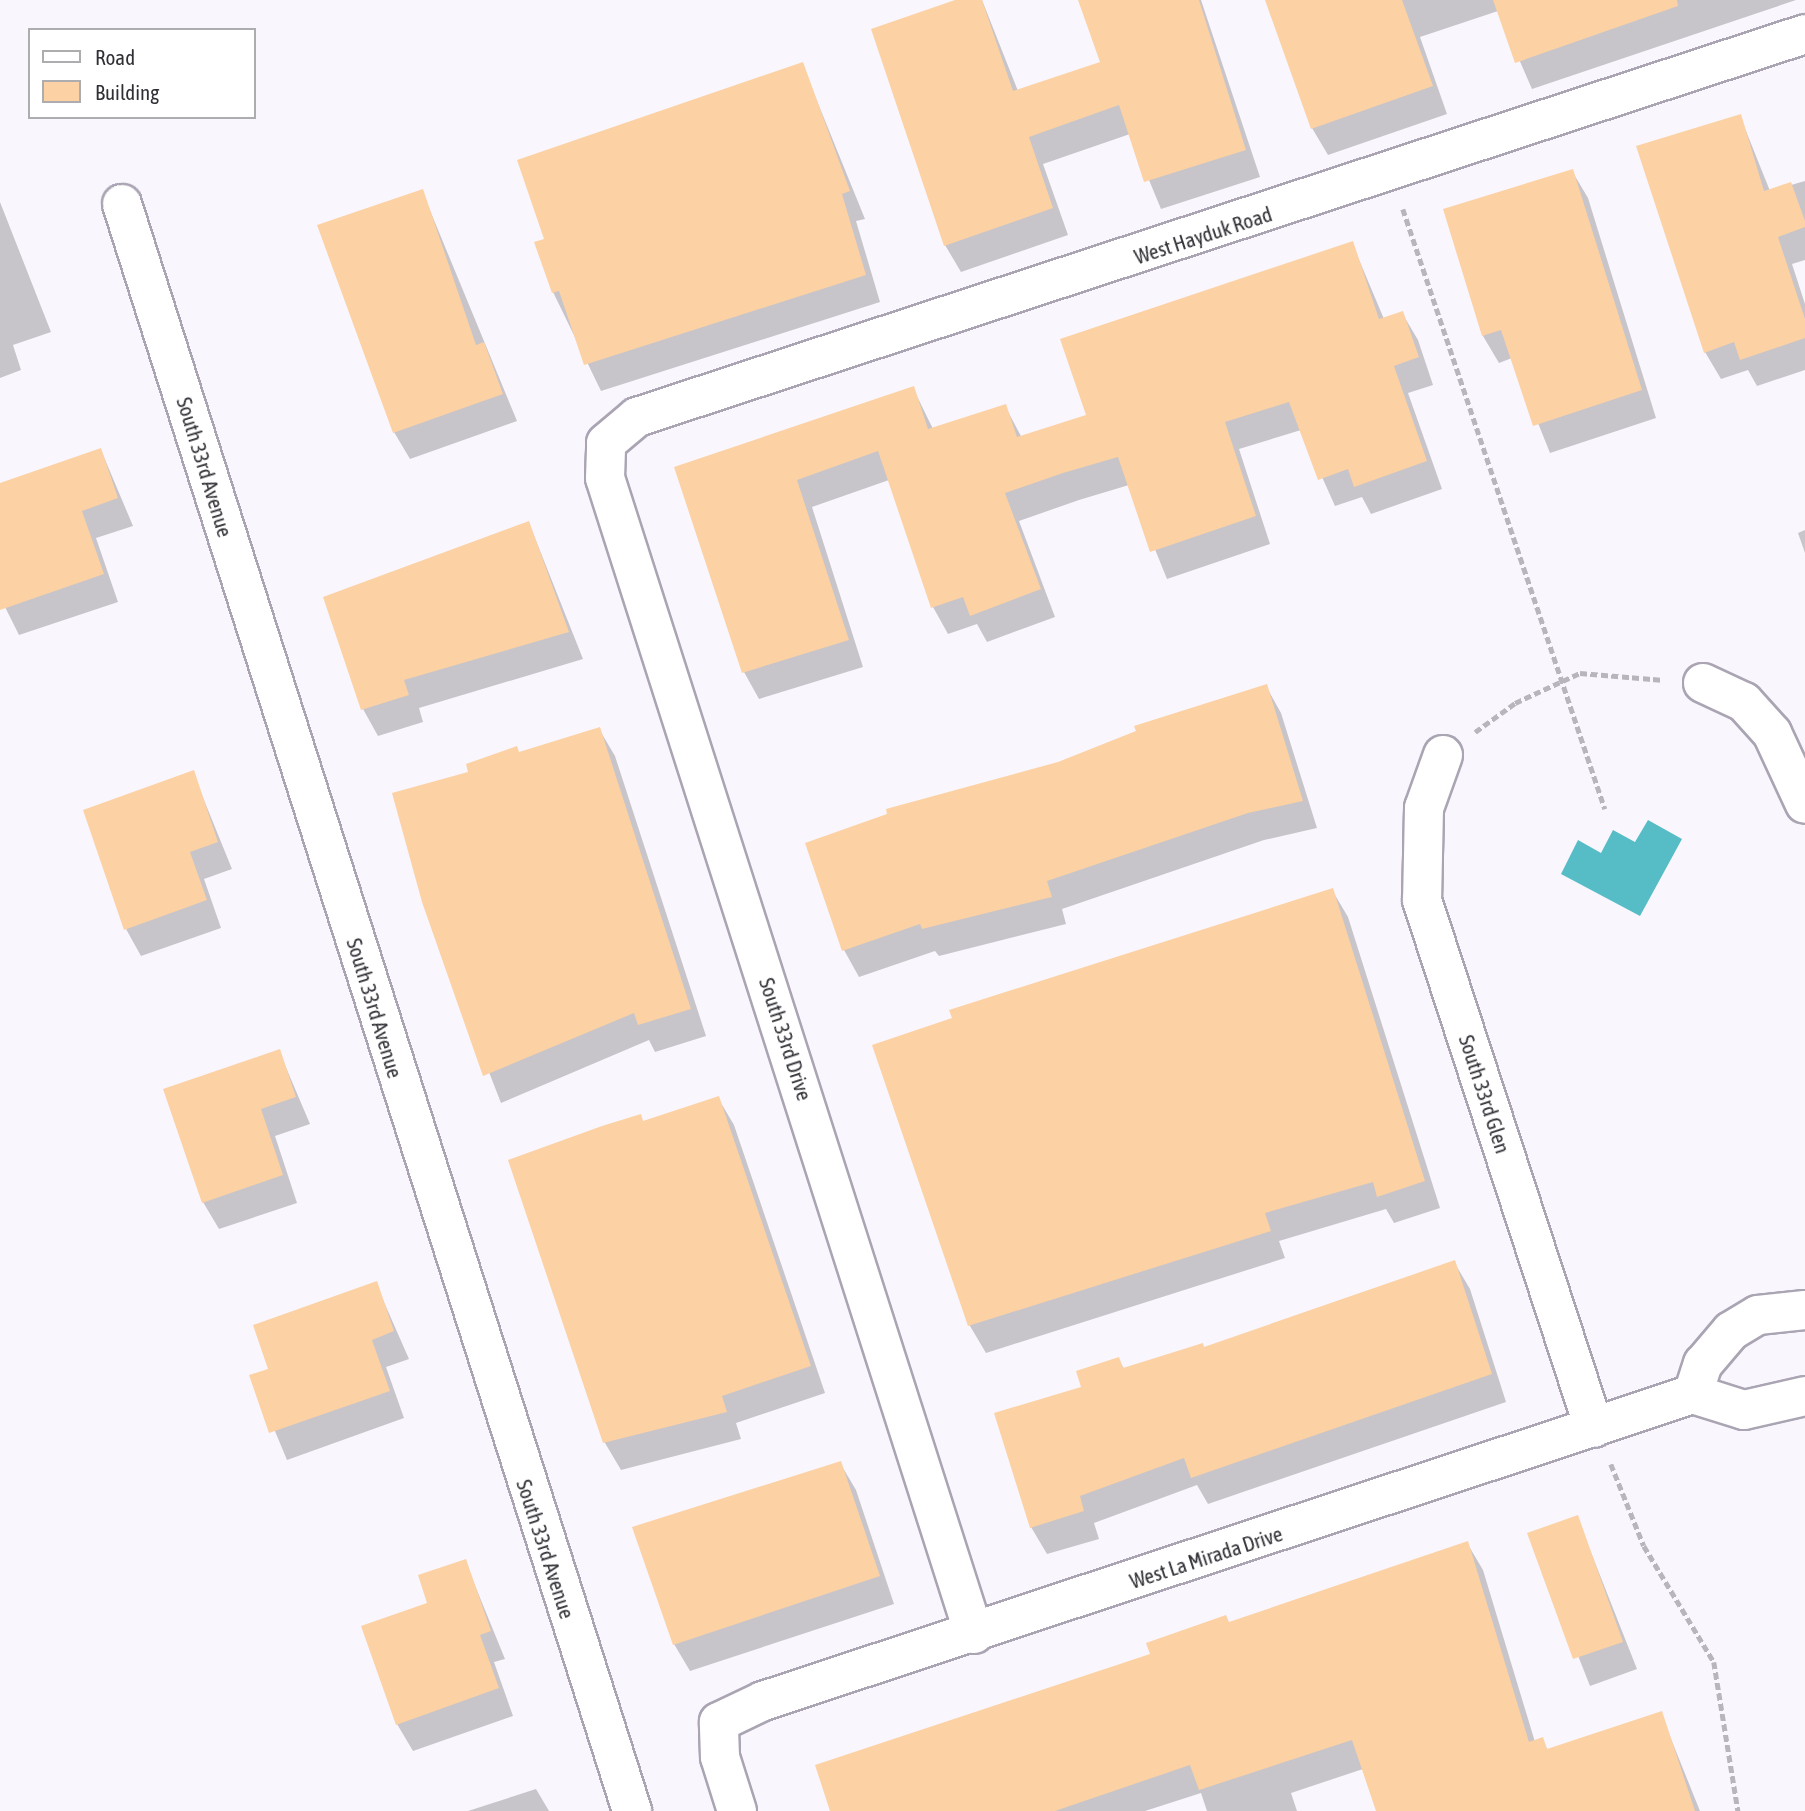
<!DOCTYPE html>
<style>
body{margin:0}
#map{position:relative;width:1805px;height:1811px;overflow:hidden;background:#f9f6fd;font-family:"Asap Condensed",sans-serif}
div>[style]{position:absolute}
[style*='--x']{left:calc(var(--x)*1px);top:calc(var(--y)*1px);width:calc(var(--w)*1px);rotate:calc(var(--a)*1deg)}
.water>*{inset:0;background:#56bdc7}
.shadow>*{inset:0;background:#0003}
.building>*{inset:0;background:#fcd1a3}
.path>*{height:4.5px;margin-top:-2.25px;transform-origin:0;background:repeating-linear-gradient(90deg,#b8b5bc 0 7px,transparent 0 10.5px)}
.roads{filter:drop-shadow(2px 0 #aaa4b3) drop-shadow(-2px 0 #aaa4b3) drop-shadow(0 2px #aaa4b3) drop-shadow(0 -2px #aaa4b3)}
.minor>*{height:38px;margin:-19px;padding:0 19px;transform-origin:19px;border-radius:19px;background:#fff}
span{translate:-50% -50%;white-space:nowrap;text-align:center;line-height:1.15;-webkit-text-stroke:5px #fff;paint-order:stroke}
.street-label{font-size:21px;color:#312f35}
.legend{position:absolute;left:28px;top:28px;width:228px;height:91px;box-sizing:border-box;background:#fff;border:2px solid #adacae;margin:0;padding:9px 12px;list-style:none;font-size:21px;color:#312f35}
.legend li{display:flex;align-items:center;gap:14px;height:35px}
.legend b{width:35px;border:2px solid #adacae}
</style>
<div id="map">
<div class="water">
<div style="clip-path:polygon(1648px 820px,1682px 839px,1640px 916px,1561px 874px,1578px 840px,1601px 853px,1613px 830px,1635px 842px)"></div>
</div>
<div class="shadow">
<div style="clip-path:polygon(961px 0,982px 0,1018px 91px,1102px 63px,1080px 0,1201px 0,1260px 177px,1161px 209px,1130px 134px,1043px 164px,1068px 235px,961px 272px,945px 245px)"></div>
<div style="clip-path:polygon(1272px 0,1796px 0,1532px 89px,1498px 11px,1420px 37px,1447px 114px,1328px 155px,1312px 128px)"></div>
<div style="clip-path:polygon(802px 64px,865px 219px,856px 221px,880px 302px,601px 391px,553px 292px,547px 240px)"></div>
<div style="clip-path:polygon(1740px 116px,1770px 191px,1805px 181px,1805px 260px,1792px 264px,1805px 304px,1805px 370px,1757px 386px,1748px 370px,1721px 379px,1705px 352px)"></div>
<div style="clip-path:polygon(1572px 171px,1588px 198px,1656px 418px,1550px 453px,1512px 358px,1499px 363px,1483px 336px)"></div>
<div style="clip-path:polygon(422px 191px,517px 421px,410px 459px,394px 432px)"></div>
<div style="clip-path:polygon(0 202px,51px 332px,13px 345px,21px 370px,0 378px)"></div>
<div style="clip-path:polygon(1352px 243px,1384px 319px,1402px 313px,1418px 340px,1433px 385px,1408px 393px,1442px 489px,1371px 514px,1362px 497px,1335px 506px,1301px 430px,1239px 449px,1270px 544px,1167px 579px,1129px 485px,1079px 500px,1019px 521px,1055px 617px,987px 642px,977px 624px,948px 634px,933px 607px,889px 480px,812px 507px,863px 667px,759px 699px,744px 672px,676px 468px,913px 388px,933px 429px,1005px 406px,1022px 438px,1089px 416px)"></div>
<div style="clip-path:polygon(101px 450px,133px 526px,96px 538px,118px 602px,19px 635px,0 597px,0 485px)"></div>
<div style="clip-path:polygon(529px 523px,583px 659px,419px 708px,423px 722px,378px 736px,363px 709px)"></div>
<div style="clip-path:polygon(1805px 530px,1805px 553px,1798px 533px)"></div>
<div style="clip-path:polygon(1266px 686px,1281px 713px,1317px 828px,1264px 840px,1062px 909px,1066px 924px,939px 956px,935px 951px,859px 977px,844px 950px,1058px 764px)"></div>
<div style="clip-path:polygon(599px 729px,615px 756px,706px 1036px,655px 1052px,649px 1040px,501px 1103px,423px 902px,470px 773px)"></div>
<div style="clip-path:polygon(193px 773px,232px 869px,204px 879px,221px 928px,141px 956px,126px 929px)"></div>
<div style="clip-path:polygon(1332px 890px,1348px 917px,1440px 1208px,1394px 1223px,1386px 1209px,1279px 1241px,1285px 1258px,986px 1353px,970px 1326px,874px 1046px)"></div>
<div style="clip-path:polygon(279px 1051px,310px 1124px,275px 1136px,297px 1203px,219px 1229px,203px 1202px)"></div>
<div style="clip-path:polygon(718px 1098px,734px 1125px,825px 1393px,736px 1423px,741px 1439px,621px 1470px,605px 1443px,510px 1161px,640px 1116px,644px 1123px)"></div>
<div style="clip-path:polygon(1454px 1262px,1470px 1289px,1506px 1402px,1208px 1504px,1197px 1485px,1094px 1523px,1099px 1539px,1047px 1554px,1031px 1527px,1084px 1388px,1118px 1359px,1125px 1370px,1205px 1349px)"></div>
<div style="clip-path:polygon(376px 1284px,409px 1359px,386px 1367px,404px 1418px,287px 1460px,252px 1376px,270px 1370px)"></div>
<div style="clip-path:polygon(840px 1463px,856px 1490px,894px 1604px,690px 1671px,674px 1644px)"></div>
<div style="clip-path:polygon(1577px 1517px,1637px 1669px,1590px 1686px,1530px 1534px)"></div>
<div style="clip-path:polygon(1467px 1543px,1483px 1570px,1535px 1742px,1542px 1740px,1548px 1750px,1661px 1714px,1700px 1811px,1378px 1811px,1363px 1769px,1291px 1793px,1297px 1811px,1207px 1811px,1201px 1793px,1145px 1811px,832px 1811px,1152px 1655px)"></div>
<div style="clip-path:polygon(465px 1561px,505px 1659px,494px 1662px,513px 1716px,413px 1751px,397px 1724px)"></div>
<div style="clip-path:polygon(536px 1789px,549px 1811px,468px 1811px)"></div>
</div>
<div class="building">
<div style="clip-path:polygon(955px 0,982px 0,1013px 91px,1100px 62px,1078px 0,1199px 0,1246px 150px,1144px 182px,1119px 105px,1029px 137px,1053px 208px,944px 246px,871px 29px)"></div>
<div style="clip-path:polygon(1265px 0,1402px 0,1433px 86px,1311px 129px)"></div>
<div style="clip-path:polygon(1493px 0,1677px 0,1678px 6px,1515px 63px)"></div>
<div style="clip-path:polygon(803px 62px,850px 191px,842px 194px,866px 275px,584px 365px,559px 291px,552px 293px,534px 242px,544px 239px,517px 160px)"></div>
<div style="clip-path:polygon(1741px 114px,1764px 191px,1791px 182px,1805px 221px,1805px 227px,1778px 237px,1805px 319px,1805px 338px,1740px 360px,1734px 342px,1704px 353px,1636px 146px)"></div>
<div style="clip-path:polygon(1573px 169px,1642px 390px,1533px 426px,1501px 330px,1482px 336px,1443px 209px)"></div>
<div style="clip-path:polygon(423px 189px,476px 345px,484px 342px,503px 394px,393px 433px,317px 225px)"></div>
<div style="clip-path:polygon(1353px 241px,1379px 319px,1403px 311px,1419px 357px,1394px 366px,1427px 461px,1354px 487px,1348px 469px,1318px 480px,1289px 402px,1225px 422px,1256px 516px,1150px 552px,1118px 457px,1063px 473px,1005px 493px,1041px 589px,970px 616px,963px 597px,931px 608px,878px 451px,797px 480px,849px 640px,742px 673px,674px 467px,914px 386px,928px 429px,1006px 404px,1017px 437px,1086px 415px,1060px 339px)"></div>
<div style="clip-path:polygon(101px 448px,118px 498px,82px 511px,104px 574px,0 610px,0 483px)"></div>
<div style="clip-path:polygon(529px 521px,569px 632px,404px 680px,409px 695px,361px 710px,323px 597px)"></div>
<div style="clip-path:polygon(1267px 684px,1303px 801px,1248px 813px,1047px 881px,1052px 897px,922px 929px,920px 924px,842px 951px,805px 843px,887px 814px,886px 809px,1058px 762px,1136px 731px,1134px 726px)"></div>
<div style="clip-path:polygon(600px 727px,691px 1009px,638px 1025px,634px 1013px,483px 1076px,422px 902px,392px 793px,468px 772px,466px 764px,517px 746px,519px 752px)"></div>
<div style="clip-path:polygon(194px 770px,218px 842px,190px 852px,207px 900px,124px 930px,83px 810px)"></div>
<div style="clip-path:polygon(1333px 888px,1425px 1181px,1377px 1197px,1373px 1182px,1265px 1213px,1271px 1231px,968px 1326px,872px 1045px,952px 1018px,949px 1010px)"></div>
<div style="clip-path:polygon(280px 1049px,296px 1097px,261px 1109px,283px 1175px,202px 1203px,163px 1089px)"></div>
<div style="clip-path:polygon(719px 1096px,811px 1366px,722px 1396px,727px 1412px,603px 1443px,508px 1160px,602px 1126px,641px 1114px,643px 1121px)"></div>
<div style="clip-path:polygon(1455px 1260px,1492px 1374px,1191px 1478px,1184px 1458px,1080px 1496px,1084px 1511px,1030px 1528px,994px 1413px,1081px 1387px,1076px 1371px,1119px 1357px,1123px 1368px,1203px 1343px,1204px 1347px)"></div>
<div style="clip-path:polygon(377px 1281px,394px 1331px,372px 1340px,390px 1391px,269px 1433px,249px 1375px,268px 1369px,253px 1325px)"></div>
<div style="clip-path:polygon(841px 1461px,880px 1576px,673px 1645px,632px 1527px)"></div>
<div style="clip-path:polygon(1578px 1515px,1623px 1642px,1573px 1659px,1527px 1533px)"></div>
<div style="clip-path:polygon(1468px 1541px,1529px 1742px,1543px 1737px,1547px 1749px,1662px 1711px,1695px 1811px,1376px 1811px,1352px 1740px,1199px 1790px,1190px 1765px,1055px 1811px,830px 1811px,815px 1765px,1150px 1654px,1146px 1643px,1226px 1615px,1229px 1622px)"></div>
<div style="clip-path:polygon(466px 1559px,491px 1631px,480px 1635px,499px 1688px,396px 1725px,361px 1626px,427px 1603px,418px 1575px)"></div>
</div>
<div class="path">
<div style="--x:1403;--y:209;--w:633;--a:71.39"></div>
<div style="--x:1475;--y:732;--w:49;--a:-35.9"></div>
<div style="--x:1515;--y:703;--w:72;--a:-24.8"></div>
<div style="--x:1580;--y:673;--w:84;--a:4.8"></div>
<div style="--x:1611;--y:1464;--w:88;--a:68.1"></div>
<div style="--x:1644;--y:1546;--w:135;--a:58.9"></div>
<div style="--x:1714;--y:1662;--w:151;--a:80.8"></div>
</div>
<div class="roads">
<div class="minor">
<div style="--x:122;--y:204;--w:1686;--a:72.39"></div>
<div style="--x:1703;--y:683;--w:45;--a:24.9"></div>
<div style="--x:1744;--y:702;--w:42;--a:47.9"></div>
<div style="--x:1772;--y:733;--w:78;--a:65.1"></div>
<div style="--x:1443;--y:755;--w:56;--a:109.7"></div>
<div style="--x:1424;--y:808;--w:92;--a:91.2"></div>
<div style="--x:1422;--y:900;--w:555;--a:71.96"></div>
<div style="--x:1693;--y:1394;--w:32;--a:-72"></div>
<div style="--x:1703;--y:1364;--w:43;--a:-49.7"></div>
<div style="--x:1731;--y:1331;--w:31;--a:-31"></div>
<div style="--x:1758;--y:1315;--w:47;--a:-6.1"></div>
<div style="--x:974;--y:1634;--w:1213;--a:-107.7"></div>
<div style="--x:605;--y:478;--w:35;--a:-88"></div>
<div style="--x:606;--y:443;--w:40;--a:-40"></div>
<div style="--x:637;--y:417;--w:1229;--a:-18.15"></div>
<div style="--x:737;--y:1811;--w:57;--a:-107.5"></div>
<div style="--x:720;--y:1757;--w:35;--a:-92"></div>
<div style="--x:719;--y:1722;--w:49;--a:-25.5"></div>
<div style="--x:763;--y:1701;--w:979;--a:-18.27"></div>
<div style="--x:1693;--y:1394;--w:53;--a:17.4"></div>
<div style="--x:1744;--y:1410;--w:63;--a:-12.9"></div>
</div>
</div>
<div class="street-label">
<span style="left:1203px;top:235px;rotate:-18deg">West Hayduk Road</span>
<span style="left:205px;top:467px;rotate:73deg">South 33rd Avenue</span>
<span style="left:375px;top:1008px;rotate:73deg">South 33rd Avenue</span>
<span style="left:786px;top:1039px;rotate:72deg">South 33rd Drive</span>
<span style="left:1485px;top:1094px;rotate:72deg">South 33rd Glen</span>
<span style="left:546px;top:1549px;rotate:72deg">South 33rd Avenue</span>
<span style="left:1206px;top:1557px;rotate:-18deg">West La Mirada Drive</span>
</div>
<ul class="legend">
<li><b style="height:9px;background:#fff"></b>Road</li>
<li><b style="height:19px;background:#fcd1a3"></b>Building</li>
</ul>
</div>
